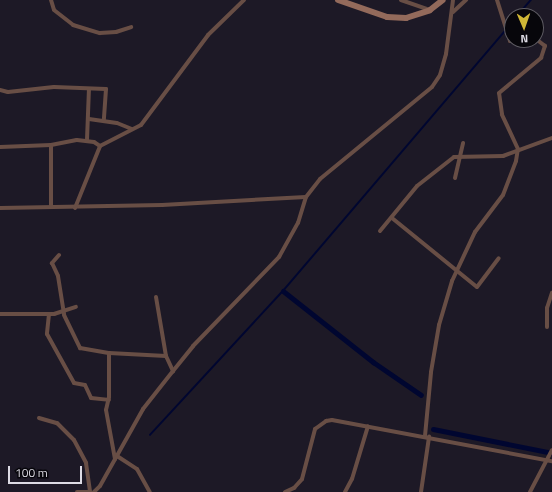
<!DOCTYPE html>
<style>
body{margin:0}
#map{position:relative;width:552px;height:492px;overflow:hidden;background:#1d1926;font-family:"Titillium Web",sans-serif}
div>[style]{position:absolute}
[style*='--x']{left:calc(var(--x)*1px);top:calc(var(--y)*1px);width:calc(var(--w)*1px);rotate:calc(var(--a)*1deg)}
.stream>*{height:1.5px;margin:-0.75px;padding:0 0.75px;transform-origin:0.75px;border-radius:0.75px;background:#000630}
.canal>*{height:5px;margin:-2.5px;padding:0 2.5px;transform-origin:2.5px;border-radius:2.5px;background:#000630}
.minor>*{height:4px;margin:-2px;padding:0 2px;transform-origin:2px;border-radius:2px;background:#684e45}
.secondary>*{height:6px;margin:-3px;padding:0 3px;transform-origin:3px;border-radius:3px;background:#936a5b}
span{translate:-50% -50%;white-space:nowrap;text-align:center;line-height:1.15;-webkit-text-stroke:4px #07060b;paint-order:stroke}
.north{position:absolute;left:504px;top:8px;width:40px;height:40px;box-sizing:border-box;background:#07060b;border:1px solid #5d5b62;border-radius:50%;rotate:178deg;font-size:11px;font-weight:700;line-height:16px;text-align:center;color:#dddbe4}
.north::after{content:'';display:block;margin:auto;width:14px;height:18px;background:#d0b736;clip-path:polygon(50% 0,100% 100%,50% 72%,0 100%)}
.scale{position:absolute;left:8px;top:466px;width:74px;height:18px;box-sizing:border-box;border:2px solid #dddbe4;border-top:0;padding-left:5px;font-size:12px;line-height:14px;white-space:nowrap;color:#dddbe4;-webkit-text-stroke:3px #07060b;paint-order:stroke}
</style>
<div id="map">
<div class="stream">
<div style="--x:517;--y:16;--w:21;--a:-49"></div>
<div style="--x:507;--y:28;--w:8;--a:-50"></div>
<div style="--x:150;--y:435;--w:196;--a:-47.3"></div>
<div style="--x:283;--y:291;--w:342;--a:-49.5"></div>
</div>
<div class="canal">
<div style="--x:283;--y:291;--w:115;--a:38.3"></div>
<div style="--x:373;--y:362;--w:58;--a:34.5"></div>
<div style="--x:433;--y:429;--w:121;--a:11.4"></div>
</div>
<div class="minor">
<div style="--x:51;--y:0;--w:10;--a:73"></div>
<div style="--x:54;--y:10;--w:24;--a:38"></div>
<div style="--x:73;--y:25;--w:28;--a:17"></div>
<div style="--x:100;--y:33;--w:16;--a:-4"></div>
<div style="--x:116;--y:32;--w:16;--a:-18"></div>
<div style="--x:401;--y:0;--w:31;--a:19"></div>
<div style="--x:497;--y:0;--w:43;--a:72.4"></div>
<div style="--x:510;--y:41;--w:22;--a:-3"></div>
<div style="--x:453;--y:12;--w:18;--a:-43"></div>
<div style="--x:0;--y:90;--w:8;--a:14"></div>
<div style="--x:8;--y:92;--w:46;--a:-6.2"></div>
<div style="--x:54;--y:87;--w:52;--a:2.2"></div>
<div style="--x:106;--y:89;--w:31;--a:94"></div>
<div style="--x:89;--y:119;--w:28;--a:8"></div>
<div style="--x:117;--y:123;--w:16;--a:22"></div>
<div style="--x:87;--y:140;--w:51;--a:-87.8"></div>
<div style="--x:51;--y:145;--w:61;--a:90"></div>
<div style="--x:0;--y:147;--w:51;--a:-2.2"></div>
<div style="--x:51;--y:145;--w:26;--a:-11"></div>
<div style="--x:77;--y:140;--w:17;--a:7"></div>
<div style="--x:94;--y:142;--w:7;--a:34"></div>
<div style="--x:455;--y:178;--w:36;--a:-77"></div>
<div style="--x:0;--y:208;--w:162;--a:-1.1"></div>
<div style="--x:162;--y:205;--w:144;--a:-3.2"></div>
<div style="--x:75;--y:208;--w:67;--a:-68"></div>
<div style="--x:100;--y:146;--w:46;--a:-27.1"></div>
<div style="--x:141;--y:125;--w:112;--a:-53.3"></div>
<div style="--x:208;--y:35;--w:50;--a:-44.2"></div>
<div style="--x:392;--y:218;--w:109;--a:39.1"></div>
<div style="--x:477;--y:287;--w:36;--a:-53"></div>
<div style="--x:380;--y:231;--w:58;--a:-50.6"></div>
<div style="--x:417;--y:186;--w:47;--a:-38.1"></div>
<div style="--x:454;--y:157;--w:49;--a:-1.2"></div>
<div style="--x:503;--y:156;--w:52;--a:-20.2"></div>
<div style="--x:59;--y:255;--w:11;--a:131"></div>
<div style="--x:52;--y:263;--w:14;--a:65"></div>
<div style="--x:58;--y:276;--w:39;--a:81"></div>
<div style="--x:64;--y:315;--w:37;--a:64"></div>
<div style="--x:80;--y:348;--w:29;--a:10"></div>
<div style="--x:109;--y:353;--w:44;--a:90"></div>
<div style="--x:109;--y:397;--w:13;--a:103"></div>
<div style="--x:106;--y:410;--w:50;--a:79.6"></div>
<div style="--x:156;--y:297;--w:60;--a:80.4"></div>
<div style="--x:166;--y:356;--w:17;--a:65"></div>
<div style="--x:0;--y:314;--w:54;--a:0"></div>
<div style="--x:54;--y:314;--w:23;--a:-18"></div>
<div style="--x:49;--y:314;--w:20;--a:96"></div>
<div style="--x:47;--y:334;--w:56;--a:61.1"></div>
<div style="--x:74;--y:383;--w:11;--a:10"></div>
<div style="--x:85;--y:385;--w:14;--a:65"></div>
<div style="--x:91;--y:398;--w:18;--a:6"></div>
<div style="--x:547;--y:327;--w:19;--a:-90"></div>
<div style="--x:547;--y:308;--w:16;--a:-72"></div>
<div style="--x:109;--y:353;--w:57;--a:3"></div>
<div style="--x:39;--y:418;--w:19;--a:16"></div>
<div style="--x:57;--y:423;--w:24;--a:45"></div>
<div style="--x:74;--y:440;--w:26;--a:62"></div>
<div style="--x:86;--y:463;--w:29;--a:82"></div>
<div style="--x:425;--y:436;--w:64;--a:-84.6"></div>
<div style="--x:431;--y:372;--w:48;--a:-80.3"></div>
<div style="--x:439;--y:325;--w:46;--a:-73.5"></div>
<div style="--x:452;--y:281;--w:54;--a:-64.9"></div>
<div style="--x:475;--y:232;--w:46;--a:-52.9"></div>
<div style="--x:503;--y:195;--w:36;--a:-69"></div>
<div style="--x:516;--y:161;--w:12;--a:-81"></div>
<div style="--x:518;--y:149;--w:38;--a:-115"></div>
<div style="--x:502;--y:114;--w:21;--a:-98"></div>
<div style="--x:499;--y:93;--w:55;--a:-39.8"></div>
<div style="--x:541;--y:58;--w:13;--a:-72"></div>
<div style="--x:545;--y:46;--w:11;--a:-142"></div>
<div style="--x:117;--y:456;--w:24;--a:33"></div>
<div style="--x:137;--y:469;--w:26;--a:61"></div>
<div style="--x:77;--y:492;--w:13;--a:0"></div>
<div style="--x:94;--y:492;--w:8;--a:-45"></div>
<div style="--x:100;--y:486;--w:88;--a:-60.8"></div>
<div style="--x:143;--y:409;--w:48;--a:-51.7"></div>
<div style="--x:173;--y:371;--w:32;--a:-51"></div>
<div style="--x:193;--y:346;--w:124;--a:-46"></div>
<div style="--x:279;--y:257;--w:39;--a:-61"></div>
<div style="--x:298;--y:223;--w:27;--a:-73"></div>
<div style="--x:306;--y:197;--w:23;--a:-52"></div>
<div style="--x:320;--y:179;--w:145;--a:-39.4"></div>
<div style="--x:432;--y:87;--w:14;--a:-56"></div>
<div style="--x:440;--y:75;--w:22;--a:-74"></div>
<div style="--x:446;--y:54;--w:54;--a:-82.6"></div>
<div style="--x:285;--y:492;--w:10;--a:-24"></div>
<div style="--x:294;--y:488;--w:12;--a:-48"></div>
<div style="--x:302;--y:479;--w:52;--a:-75.4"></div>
<div style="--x:315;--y:429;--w:14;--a:-36"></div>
<div style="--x:326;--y:421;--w:6;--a:-9"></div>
<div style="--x:332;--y:420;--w:224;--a:10.6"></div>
<div style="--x:345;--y:492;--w:15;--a:-62"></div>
<div style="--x:352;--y:479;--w:55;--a:-73.2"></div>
<div style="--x:421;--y:492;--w:56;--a:-81.7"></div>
<div style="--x:530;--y:492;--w:47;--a:-62.4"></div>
</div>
<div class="secondary">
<div style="--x:338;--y:0;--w:52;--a:19.1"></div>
<div style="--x:387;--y:17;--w:19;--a:3"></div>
<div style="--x:406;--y:18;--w:25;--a:-18"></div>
<div style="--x:430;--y:10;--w:16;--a:-38"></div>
</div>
<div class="north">N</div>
<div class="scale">100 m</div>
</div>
